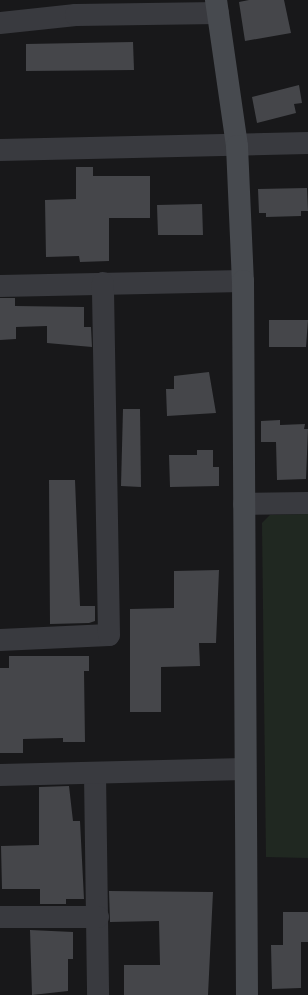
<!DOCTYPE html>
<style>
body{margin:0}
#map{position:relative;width:308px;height:995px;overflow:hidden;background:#18181a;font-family:Rubik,sans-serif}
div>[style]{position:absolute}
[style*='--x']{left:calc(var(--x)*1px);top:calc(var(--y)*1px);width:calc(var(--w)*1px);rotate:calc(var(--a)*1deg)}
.green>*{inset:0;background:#202821}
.building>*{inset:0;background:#45464a}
.street>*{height:22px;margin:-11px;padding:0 11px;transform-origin:11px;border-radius:11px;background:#393a3f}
.secondary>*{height:22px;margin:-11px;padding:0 11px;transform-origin:11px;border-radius:11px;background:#474a4f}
span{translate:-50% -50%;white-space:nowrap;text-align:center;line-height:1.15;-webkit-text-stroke:4px #131315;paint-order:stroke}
</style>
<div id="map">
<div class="green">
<div style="clip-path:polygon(308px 514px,308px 858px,266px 857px,262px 523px,270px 515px)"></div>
</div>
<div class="building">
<div style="clip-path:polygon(249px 0,284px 0,291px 33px,245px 41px,239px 2px)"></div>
<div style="clip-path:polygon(133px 42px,134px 70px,26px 71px,26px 44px)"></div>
<div style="clip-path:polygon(299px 85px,302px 103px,294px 104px,296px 113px,257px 123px,252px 97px)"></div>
<div style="clip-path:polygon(76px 167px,93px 167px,93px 176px,150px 176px,150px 218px,109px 218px,109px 261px,80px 262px,79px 256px,46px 257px,45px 200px,76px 199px)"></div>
<div style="clip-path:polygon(307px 188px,308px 211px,301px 211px,301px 216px,266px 217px,266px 213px,259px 213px,258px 189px)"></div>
<div style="clip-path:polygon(202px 204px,203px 235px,158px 235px,157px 205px)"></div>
<div style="clip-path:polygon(0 298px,15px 298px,15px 306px,84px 307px,84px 327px,91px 327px,92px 347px,47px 343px,47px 326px,16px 327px,16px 339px,0 340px)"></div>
<div style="clip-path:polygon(269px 320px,308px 320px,306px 347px,269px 347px)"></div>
<div style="clip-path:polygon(209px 372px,216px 413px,167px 416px,166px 389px,174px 389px,174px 376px)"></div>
<div style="clip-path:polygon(123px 409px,140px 409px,141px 487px,121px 486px)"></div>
<div style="clip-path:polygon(280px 420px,280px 425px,305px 424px,304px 429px,308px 429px,306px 479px,277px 480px,276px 442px,261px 442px,261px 421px)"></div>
<div style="clip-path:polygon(197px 450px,213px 450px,213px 467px,219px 467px,219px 486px,170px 487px,169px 455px,197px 455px)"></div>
<div style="clip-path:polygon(49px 480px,75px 480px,80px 606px,95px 606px,95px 621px,89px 623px,50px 624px)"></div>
<div style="clip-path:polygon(219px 570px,216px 643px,199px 643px,200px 666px,161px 667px,161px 712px,130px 712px,130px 609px,174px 608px,174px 571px)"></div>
<div style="clip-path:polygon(9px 656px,89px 656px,89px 671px,84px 671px,85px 742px,63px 742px,63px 738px,23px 739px,23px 753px,0 753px,0 668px,9px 668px)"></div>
<div style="clip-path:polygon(69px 786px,73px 821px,80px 821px,84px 899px,66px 899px,66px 904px,40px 904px,40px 889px,2px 889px,1px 846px,39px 845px,39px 787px)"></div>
<div style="clip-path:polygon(109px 891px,213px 892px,208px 995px,124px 995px,124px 965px,160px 965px,159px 921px,110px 922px)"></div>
<div style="clip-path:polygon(283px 912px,308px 912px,308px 942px,301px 942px,301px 988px,272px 989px,271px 945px,283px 945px)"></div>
<div style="clip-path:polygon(30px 930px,73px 932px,73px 959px,68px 959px,68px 991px,32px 995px)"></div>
</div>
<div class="street">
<div style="--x:0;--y:23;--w:76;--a:-6"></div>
<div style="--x:76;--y:15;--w:142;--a:-0.8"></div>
<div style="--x:0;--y:150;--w:308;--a:-1.3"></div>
<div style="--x:0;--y:286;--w:243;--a:-1.2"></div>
<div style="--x:244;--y:504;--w:64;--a:-0.9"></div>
<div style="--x:0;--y:640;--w:109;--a:-2.6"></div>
<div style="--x:109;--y:635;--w:352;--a:-91"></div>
<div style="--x:95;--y:774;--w:221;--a:89.2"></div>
<div style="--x:0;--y:775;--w:244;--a:-1.4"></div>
<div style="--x:0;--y:917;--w:98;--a:0"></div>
</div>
<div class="secondary">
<div style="--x:216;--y:0;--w:148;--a:81.8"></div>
<div style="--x:237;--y:146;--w:135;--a:87.5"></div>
<div style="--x:243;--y:281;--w:714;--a:89.68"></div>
</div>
</div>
